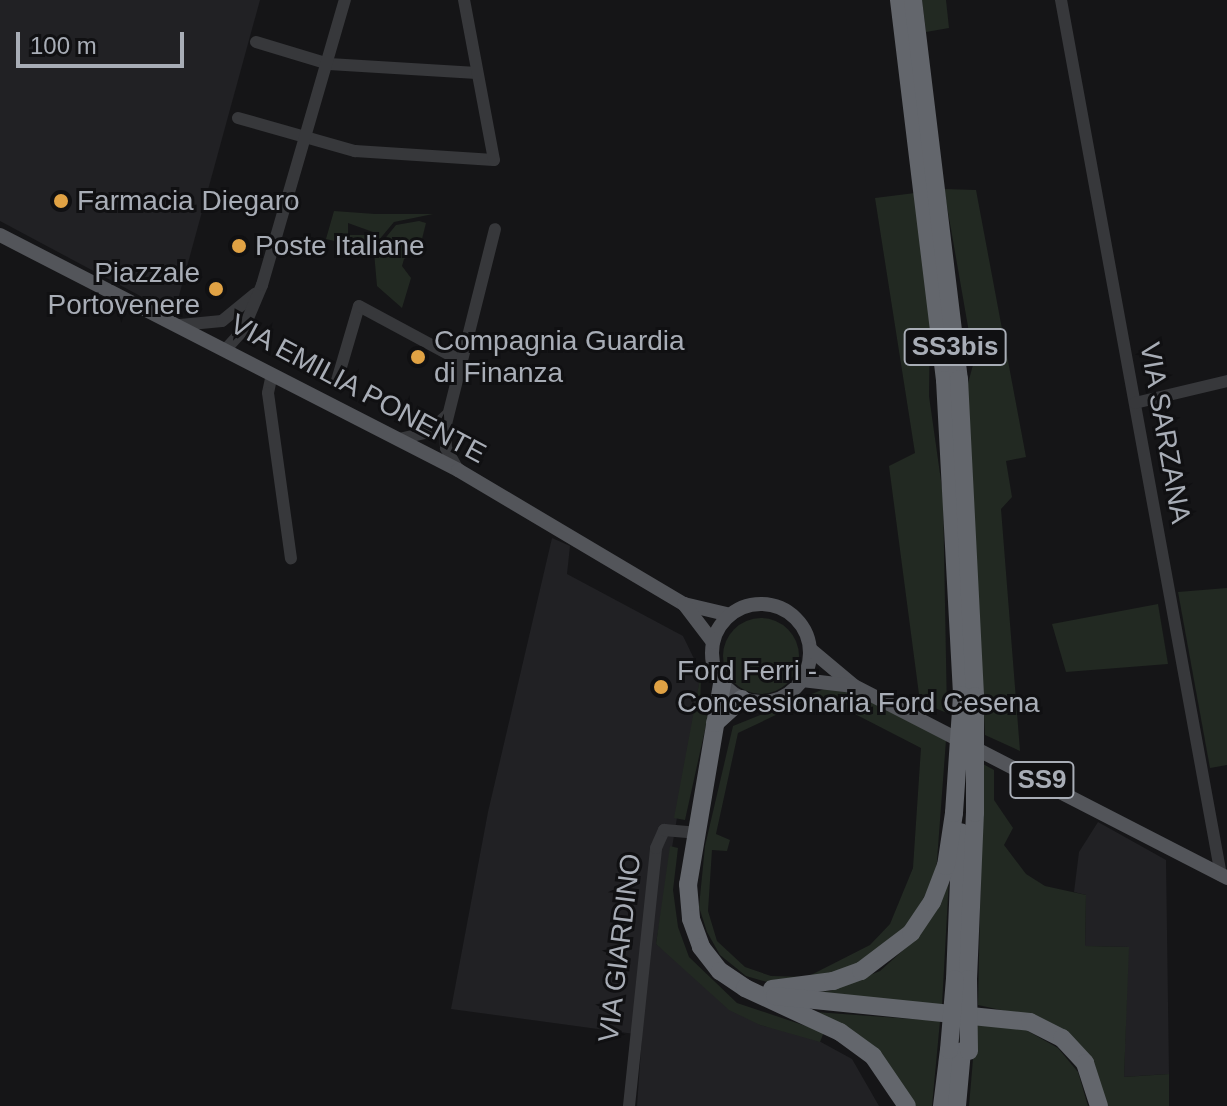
<!DOCTYPE html>
<style>
body{margin:0}
#map{position:relative;width:1227px;height:1106px;overflow:hidden;background:#151517;font-family:Arial,sans-serif}
div>[style]{position:absolute}
[style*='--x']{left:calc(var(--x)*1px);top:calc(var(--y)*1px);width:calc(var(--w)*1px);rotate:calc(var(--a)*1deg)}
.built>*{inset:0;background:#212124}
.green>*{inset:0;background:#222922}
.round{border-radius:50%}
.minor>*{height:12px;margin:-6px;padding:0 6px;transform-origin:6px;border-radius:6px;background:#37383b}
.major>*{height:14px;margin:-7px;padding:0 7px;transform-origin:7px;border-radius:7px;background:#53555a}
.major>.ring{margin:-7px;padding:0;box-sizing:content-box;background:none;border:14px solid #53555a;border-radius:50%}
.highway>*{height:18px;margin:-9px;padding:0 9px;transform-origin:9px;border-radius:9px;background:#63666c}
.highway-bridge>*{height:18px;margin:-9px;padding:0 9px;transform-origin:9px;border-radius:9px;background:#63666c}
.dots>*{width:22px;height:22px;translate:-50% -50%;box-sizing:border-box;border:4px solid #101012;border-radius:50%}
span{translate:-50% -50%;white-space:nowrap;text-align:center;line-height:1.15;-webkit-text-stroke:6px #101012;paint-order:stroke}
.shield-label span{padding:2px 6px;background:#101012;border:2px solid;border-radius:6px;-webkit-text-stroke-width:0}
.shield-label{font-size:26px;color:#a8adb6;font-weight:700}
.poi-label{font-size:28px;color:#a8adb6}
.left{translate:0 -50%;text-align:left}
.right{translate:-100% -50%;text-align:right}
.street-label{font-size:28px;color:#a8adb6}
.scale{position:absolute;left:16px;top:32px;width:168px;height:36px;box-sizing:border-box;border:4px solid #a8adb6;border-top:0;padding-left:10px;font-size:24px;line-height:28px;white-space:nowrap;color:#a8adb6;-webkit-text-stroke:6px #101012;paint-order:stroke}
</style>
<div id="map">
<div class="built">
<div style="clip-path:polygon(0 0,260px 0,174px 314px,0 221px)"></div>
<div style="clip-path:polygon(552px 538px,570px 546px,567px 574px,683px 636px,701px 673px,656px 944px,760px 1025px,808px 1035px,852px 1059px,879px 1106px,637px 1106px,642px 1035px,451px 1009px,488px 812px)"></div>
<div style="clip-path:polygon(1098px 822px,1166px 860px,1169px 1074px,1124px 1077px,1128px 947px,1085px 946px,1086px 895px,1074px 892px,1079px 852px)"></div>
</div>
<div class="green">
<div style="clip-path:polygon(922px 0,946px 0,949px 28px,926px 32px)"></div>
<div style="clip-path:polygon(944px 189px,976px 190px,1026px 457px,1006px 461px,1012px 497px,1001px 509px,1020px 751px,985px 735px,967px 387px,974px 361px)"></div>
<div style="clip-path:polygon(915px 193px,930px 317px,929px 396px,943px 495px,947px 713px,920px 702px,889px 466px,915px 453px,875px 198px)"></div>
<div style="clip-path:polygon(334px 211px,375px 214px,433px 214px,394px 222px,373px 247px,368px 246px,373px 232px,348px 223px,348px 235px,367px 235px,363px 248px,326px 239px)"></div>
<div style="clip-path:polygon(419px 221px,426px 223px,419px 251px,404px 259px,402px 266px,411px 278px,402px 308px,377px 286px,374px 252px,396px 225px)"></div>
<div style="clip-path:polygon(1227px 588px,1227px 765px,1210px 768px,1178px 592px)"></div>
<div style="clip-path:polygon(1158px 604px,1168px 664px,1066px 672px,1052px 624px)"></div>
<div class="round" style="left:723px;top:618px;width:76px;height:76px"></div>
<div style="clip-path:polygon(701px 673px,700px 713px,708px 716px,685px 820px,674px 818px)"></div>
<div style="clip-path:polygon(evenodd,824px 689px,851px 692px,946px 740px,936px 874px,909px 927px,888px 949px,832px 977px,767px 982px,746px 976px,720px 955px,707px 932px,699px 907px,705px 846px,733px 726px,824px 689px,818px 695px,921px 748px,913px 868px,890px 924px,870px 945px,807px 977px,771px 976px,745px 967px,717px 941px,708px 911px,712px 850px,727px 851px,730px 840px,716px 834px,738px 733px,818px 695px)"></div>
<div style="clip-path:polygon(983px 764px,994px 770px,994px 800px,1013px 828px,1004px 845px,1026px 874px,1045px 886px,1086px 895px,1085px 946px,1129px 947px,1124px 1077px,1169px 1074px,1169px 1106px,1107px 1106px,1037px 1018px,978px 1005px)"></div>
<div style="clip-path:polygon(670px 846px,678px 848px,673px 890px,678px 927px,689px 957px,737px 1003px,824px 1032px,820px 1042px,760px 1025px,729px 1010px,656px 944px)"></div>
<div style="clip-path:polygon(949px 878px,942px 1005px,787px 994px,830px 991px,880px 971px,920px 935px)"></div>
<div style="clip-path:polygon(801px 1011px,940px 1021px,932px 1106px,912px 1106px,899px 1081px)"></div>
<div style="clip-path:polygon(976px 1024px,1026px 1030px,1058px 1048px,1078px 1072px,1088px 1106px,969px 1106px)"></div>
</div>
<div class="minor">
<div style="--x:1061;--y:0;--w:890;--a:79.64"></div>
<div style="--x:256;--y:42;--w:76;--a:16.8"></div>
<div style="--x:329;--y:64;--w:148;--a:3.5"></div>
<div style="--x:238;--y:118;--w:122;--a:15.8"></div>
<div style="--x:355;--y:151;--w:139;--a:3.7"></div>
<div style="--x:494;--y:160;--w:163;--a:-100.6"></div>
<div style="--x:180;--y:325;--w:42;--a:-5.4"></div>
<div style="--x:222;--y:321;--w:43;--a:-39.3"></div>
<div style="--x:226;--y:349;--w:25;--a:-48"></div>
<div style="--x:243;--y:330;--w:49;--a:-67.1"></div>
<div style="--x:262;--y:285;--w:297;--a:-73.8"></div>
<div style="--x:272;--y:374;--w:19;--a:102"></div>
<div style="--x:268;--y:393;--w:167;--a:82.1"></div>
<div style="--x:336;--y:384;--w:81;--a:-73.6"></div>
<div style="--x:359;--y:306;--w:116;--a:28.3"></div>
<div style="--x:1135;--y:403;--w:95;--a:-13.4"></div>
<div style="--x:399;--y:439;--w:31;--a:-13"></div>
<div style="--x:429;--y:432;--w:25;--a:-43"></div>
<div style="--x:457;--y:468;--w:23;--a:-119"></div>
<div style="--x:446;--y:448;--w:20;--a:-93"></div>
<div style="--x:445;--y:428;--w:205;--a:-75.9"></div>
<div style="--x:629;--y:1106;--w:259;--a:-84"></div>
<div style="--x:656;--y:848;--w:20;--a:-66"></div>
<div style="--x:664;--y:830;--w:32;--a:5"></div>
</div>
<div class="major">
<div style="--x:0;--y:235;--w:515;--a:27.16"></div>
<div style="--x:458;--y:470;--w:263;--a:30.7"></div>
<div style="--x:684;--y:604;--w:47;--a:13.4"></div>
<div class="ring" style="left:712px;top:604px;width:84px;height:84px"></div>
<div style="--x:684;--y:604;--w:48;--a:52.7"></div>
<div style="--x:810;--y:649;--w:57;--a:40.1"></div>
<div style="--x:854;--y:686;--w:420;--a:27.2"></div>
<div style="--x:802;--y:680;--w:52;--a:6.6"></div>
</div>
<div class="highway">
<div style="--x:899;--y:0;--w:383;--a:83.1"></div>
<div style="--x:945;--y:380;--w:315;--a:86.9"></div>
<div style="--x:913;--y:0;--w:382;--a:83.1"></div>
<div style="--x:959;--y:379;--w:317;--a:87.1"></div>
<div style="--x:722;--y:684;--w:203;--a:99.6"></div>
<div style="--x:688;--y:884;--w:35;--a:85"></div>
<div style="--x:691;--y:919;--w:30;--a:70"></div>
<div style="--x:701;--y:947;--w:31;--a:52"></div>
<div style="--x:720;--y:971;--w:30;--a:34"></div>
<div style="--x:745;--y:988;--w:105;--a:24.9"></div>
<div style="--x:840;--y:1032;--w:41;--a:36"></div>
<div style="--x:873;--y:1056;--w:60;--a:55.8"></div>
<div style="--x:715;--y:723;--w:36;--a:-42"></div>
<div style="--x:955;--y:979;--w:147;--a:-87.7"></div>
<div style="--x:968;--y:979;--w:166;--a:-87.6"></div>
<div style="--x:772;--y:989;--w:62;--a:-7.5"></div>
<div style="--x:833;--y:981;--w:30;--a:-20"></div>
<div style="--x:861;--y:971;--w:63;--a:-37.2"></div>
<div style="--x:911;--y:933;--w:37;--a:-56"></div>
<div style="--x:932;--y:902;--w:39;--a:-69"></div>
<div style="--x:946;--y:866;--w:54;--a:-81.4"></div>
<div style="--x:775;--y:996;--w:256;--a:5.8"></div>
<div style="--x:1030;--y:1022;--w:36;--a:27"></div>
<div style="--x:1062;--y:1038;--w:34;--a:47"></div>
<div style="--x:1085;--y:1063;--w:45;--a:72"></div>
<div style="--x:942;--y:1106;--w:56;--a:-82.9"></div>
<div style="--x:957;--y:1106;--w:55;--a:-84.8"></div>
</div>
<div class="highway-bridge">
<div style="--x:954;--y:813;--w:118;--a:-86.1"></div>
<div style="--x:975;--y:813;--w:117;--a:-90"></div>
<div style="--x:968;--y:979;--w:72;--a:89.2"></div>
<div style="--x:949;--y:1050;--w:71;--a:-85.2"></div>
</div>
<div class="dots">
<div style="left:61px;top:201px;background:#e0a244"></div>
<div style="left:239px;top:246px;background:#e0a244"></div>
<div style="left:216px;top:289px;background:#e0a244"></div>
<div style="left:418px;top:357px;background:#e0a244"></div>
<div style="left:661px;top:687px;background:#e0a244"></div>
</div>
<div class="shield-label">
<span style="left:955px;top:347px">SS3bis</span>
<span style="left:1042px;top:780px">SS9</span>
</div>
<div class="poi-label">
<span class="left" style="left:77px;top:201px">Farmacia Diegaro</span>
<span class="left" style="left:255px;top:246px">Poste Italiane</span>
<span class="right" style="left:200px;top:289px">Piazzale<br>Portovenere</span>
<span class="left" style="left:434px;top:357px">Compagnia Guardia<br>di Finanza</span>
<span class="left" style="left:677px;top:687px">Ford Ferri -<br>Concessionaria Ford Cesena</span>
</div>
<div class="street-label">
<span style="left:358px;top:389px;rotate:28deg">VIA EMILIA PONENTE</span>
<span style="left:1165px;top:433px;rotate:80deg">VIA SARZANA</span>
<span style="left:620px;top:948px;rotate:-83deg">VIA GIARDINO</span>
</div>
<div class="scale">100 m</div>
</div>
